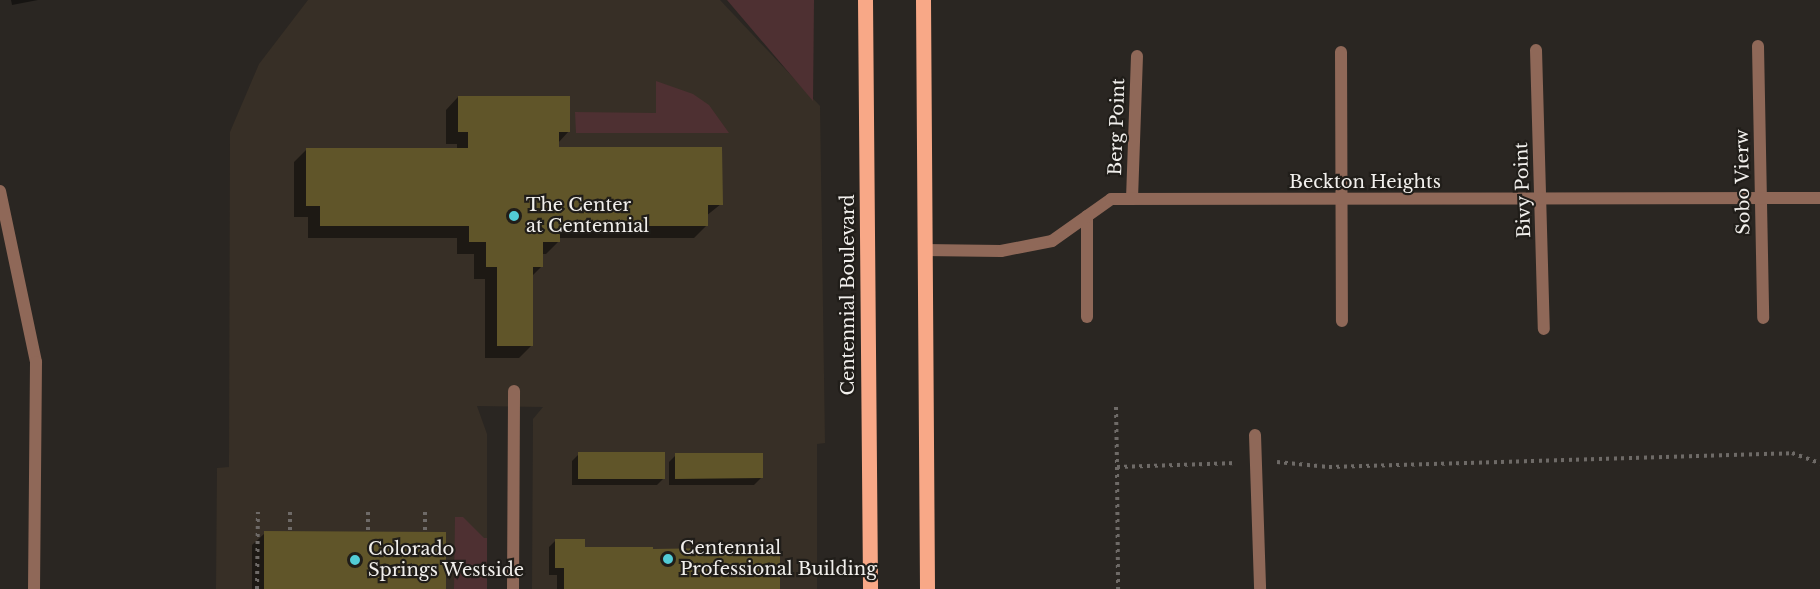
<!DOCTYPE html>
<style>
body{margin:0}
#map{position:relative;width:1820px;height:589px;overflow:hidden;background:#2a2622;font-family:"Libre Baskerville",serif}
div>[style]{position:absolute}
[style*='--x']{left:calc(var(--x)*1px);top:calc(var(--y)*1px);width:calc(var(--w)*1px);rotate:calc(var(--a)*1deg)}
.built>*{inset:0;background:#372f26}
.green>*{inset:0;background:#4e3032}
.shadow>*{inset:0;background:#0007}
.building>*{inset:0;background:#605529}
.path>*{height:4px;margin-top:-2px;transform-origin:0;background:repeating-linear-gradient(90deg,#6e6a67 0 3px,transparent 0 7.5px)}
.lane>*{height:12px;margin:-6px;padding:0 6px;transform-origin:6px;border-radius:6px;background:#8f6858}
.street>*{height:12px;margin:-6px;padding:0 6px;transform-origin:6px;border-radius:6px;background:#8f6858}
.primary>*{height:15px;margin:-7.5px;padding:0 7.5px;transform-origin:7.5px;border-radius:7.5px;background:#f8a887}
.dots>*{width:16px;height:16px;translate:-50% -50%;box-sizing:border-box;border:3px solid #201d19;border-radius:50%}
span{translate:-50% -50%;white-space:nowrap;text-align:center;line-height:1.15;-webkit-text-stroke:4.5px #201d19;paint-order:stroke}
.street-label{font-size:18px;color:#f1efec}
.poi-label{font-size:18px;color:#f1efec}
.left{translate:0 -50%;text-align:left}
</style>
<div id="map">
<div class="built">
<div style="clip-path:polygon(308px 0,720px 0,820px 106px,825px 443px,817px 444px,817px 589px,532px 589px,533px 419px,543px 407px,477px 406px,487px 434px,487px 589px,216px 589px,217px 468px,229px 467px,230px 132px,259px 64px)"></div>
</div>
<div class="green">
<div style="clip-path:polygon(727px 0,814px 0,813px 101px)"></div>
<div style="clip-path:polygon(656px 81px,693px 94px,709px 105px,729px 133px,576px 133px,575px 112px,656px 113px)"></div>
<div style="clip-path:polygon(455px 517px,463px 517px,484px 538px,487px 538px,487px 589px,454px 589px)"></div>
</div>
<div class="shadow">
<div style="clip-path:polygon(11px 0,38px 0,12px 5px)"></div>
<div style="clip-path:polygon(458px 97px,569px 131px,558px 143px,558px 149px,721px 204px,706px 216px,707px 225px,694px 238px,558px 238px,558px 242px,546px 254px,542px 254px,542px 266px,531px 277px,532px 345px,519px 358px,485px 358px,485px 279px,474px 279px,474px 254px,457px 254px,457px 238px,308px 238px,308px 217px,294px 217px,294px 162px,306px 150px,457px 149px,457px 144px,446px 144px,446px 110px)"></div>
<div style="clip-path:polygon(579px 454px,664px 478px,657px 485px,572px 485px,572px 461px)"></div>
<div style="clip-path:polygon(676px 455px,761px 478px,754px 485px,669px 485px,669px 462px)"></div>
<div style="clip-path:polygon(265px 533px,444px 589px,252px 589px,252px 545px)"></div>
<div style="clip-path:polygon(556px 540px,583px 549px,779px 589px,557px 589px,557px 575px,549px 575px,549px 547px)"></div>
</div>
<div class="building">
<div style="clip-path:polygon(458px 96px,570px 96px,570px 132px,559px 132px,559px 147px,722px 147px,723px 205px,708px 205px,708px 226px,560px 226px,560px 242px,543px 242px,543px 267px,533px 267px,533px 346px,497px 346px,497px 267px,486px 267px,486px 242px,469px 242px,469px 226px,320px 226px,320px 206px,306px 206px,306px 148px,468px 148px,468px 132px,458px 132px)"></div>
<div style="clip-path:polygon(578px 452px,665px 452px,665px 479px,578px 479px)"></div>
<div style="clip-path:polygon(675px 453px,763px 453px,763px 478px,675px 479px)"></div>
<div style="clip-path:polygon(264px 531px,446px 532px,446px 589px,264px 589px)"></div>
<div style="clip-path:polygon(555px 539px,585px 539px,585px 547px,653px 547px,653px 549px,780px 547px,780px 589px,564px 589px,564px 568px,555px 568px)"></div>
</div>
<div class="path">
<div style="--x:1116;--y:407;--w:60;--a:89"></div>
<div style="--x:1117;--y:467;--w:120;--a:-1.9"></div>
<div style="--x:1277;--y:462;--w:52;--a:5.5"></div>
<div style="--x:1329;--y:467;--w:463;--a:-1.7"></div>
<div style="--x:1792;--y:453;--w:30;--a:20"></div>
<div style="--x:1117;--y:467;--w:122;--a:89.5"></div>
<div style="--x:290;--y:512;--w:20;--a:90"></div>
<div style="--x:368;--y:512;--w:20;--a:90"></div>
<div style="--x:425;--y:512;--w:20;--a:90"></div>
<div style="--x:257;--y:589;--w:77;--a:-89.3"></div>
</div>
<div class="lane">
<div style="--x:1758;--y:46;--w:272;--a:88.9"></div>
<div style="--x:1536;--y:50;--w:279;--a:88.4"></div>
<div style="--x:1341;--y:52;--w:269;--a:89.8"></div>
<div style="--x:1132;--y:199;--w:143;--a:-88"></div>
<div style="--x:1087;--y:216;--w:101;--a:90"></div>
<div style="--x:924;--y:250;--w:77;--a:0.7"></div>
<div style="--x:1001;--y:251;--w:52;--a:-11.1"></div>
<div style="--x:1052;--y:241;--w:72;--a:-35.4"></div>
<div style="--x:1111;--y:199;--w:709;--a:-0.08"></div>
<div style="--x:1255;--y:435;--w:154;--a:88.1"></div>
</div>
<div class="street">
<div style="--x:0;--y:191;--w:175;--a:78.1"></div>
<div style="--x:36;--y:362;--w:227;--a:90.5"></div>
<div style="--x:513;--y:589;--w:198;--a:-89.7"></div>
</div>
<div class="primary">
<div style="--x:865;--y:0;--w:589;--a:89.51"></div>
<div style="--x:923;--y:0;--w:589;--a:89.61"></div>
</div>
<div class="dots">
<div style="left:514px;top:216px;background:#52ccd6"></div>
<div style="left:668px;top:559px;background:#52ccd6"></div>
<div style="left:355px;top:560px;background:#52ccd6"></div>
</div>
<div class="street-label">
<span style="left:1117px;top:127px;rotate:-88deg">Berg Point</span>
<span style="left:1365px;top:182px">Beckton Heights</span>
<span style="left:1743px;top:182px;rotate:-91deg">Sobo Vierw</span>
<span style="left:1523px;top:190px;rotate:-92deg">Bivy Point</span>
<span style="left:848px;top:295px;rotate:-90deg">Centennial Boulevard</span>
</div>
<div class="poi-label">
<span class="left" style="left:526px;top:216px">The Center<br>at Centennial</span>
<span class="left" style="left:680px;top:559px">Centennial<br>Professional Building</span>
<span class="left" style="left:368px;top:560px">Colorado<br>Springs Westside</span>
</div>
</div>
